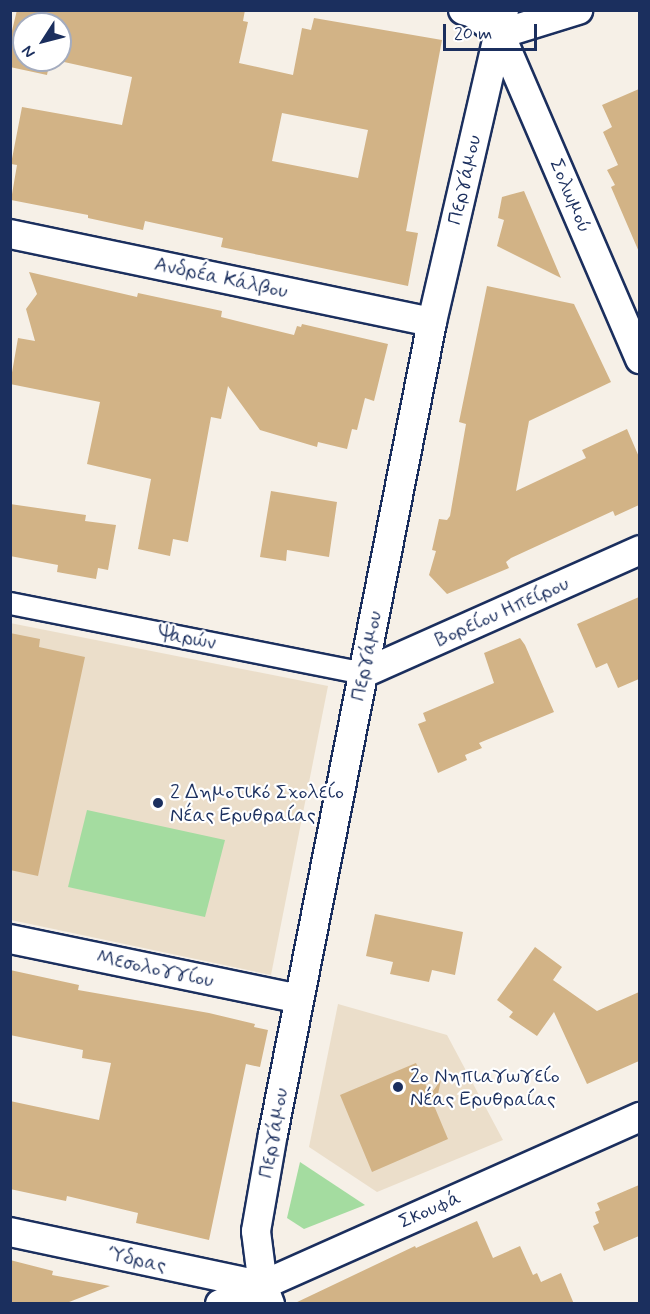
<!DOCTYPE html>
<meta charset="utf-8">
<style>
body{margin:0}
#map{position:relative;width:650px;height:1314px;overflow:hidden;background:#f6f0e7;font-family:Mynerve,sans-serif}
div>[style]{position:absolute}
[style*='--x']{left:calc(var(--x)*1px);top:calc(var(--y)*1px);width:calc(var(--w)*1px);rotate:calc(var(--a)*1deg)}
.built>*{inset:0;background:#ebdeca}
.green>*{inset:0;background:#a4dca0}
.building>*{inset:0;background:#d2b386}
.roads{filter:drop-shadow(2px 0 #1b2f5e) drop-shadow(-2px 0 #1b2f5e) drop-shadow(0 2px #1b2f5e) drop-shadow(0 -2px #1b2f5e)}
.pedestrian>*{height:21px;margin:-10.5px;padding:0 10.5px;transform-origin:10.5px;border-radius:10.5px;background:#fff}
.minor>*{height:28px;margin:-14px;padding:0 14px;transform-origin:14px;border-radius:14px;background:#fff}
.dots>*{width:16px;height:16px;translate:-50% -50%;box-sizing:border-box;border:3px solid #fff;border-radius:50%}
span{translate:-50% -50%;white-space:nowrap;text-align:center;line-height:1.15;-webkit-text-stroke:4.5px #fff;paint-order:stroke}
.street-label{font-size:20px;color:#1b2f5e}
.poi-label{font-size:20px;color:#1b2f5e}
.left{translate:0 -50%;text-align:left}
.frame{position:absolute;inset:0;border:12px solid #1b2f5e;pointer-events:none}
.north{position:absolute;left:12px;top:12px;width:60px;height:60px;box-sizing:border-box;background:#fff;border:2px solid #a4acbf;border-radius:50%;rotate:234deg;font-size:16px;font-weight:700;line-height:24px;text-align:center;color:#1b2f5e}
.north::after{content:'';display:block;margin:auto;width:21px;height:27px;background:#1b2f5e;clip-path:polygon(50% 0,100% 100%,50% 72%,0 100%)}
.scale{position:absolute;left:443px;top:24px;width:94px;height:27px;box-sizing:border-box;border:3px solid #1b2f5e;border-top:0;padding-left:8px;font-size:18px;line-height:21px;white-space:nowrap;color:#1b2f5e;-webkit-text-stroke:4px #fff;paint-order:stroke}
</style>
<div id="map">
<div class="built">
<div style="clip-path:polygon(10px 623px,328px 686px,271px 975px,11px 920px)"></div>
<div style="clip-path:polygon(338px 1004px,447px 1035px,503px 1140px,377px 1192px,309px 1147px)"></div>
</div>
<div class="green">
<div style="clip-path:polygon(87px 810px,225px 840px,205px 917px,68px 887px)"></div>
<div style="clip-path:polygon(300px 1162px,365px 1205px,304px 1229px,287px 1218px)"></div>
</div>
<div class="building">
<div style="clip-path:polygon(evenodd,17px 10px,245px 10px,243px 21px,248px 22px,239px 63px,293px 75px,302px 28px,311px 30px,314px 18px,442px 40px,406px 231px,418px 233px,408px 286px,221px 247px,223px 238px,145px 221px,143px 230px,88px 218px,88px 215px,11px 200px,17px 165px,11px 164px,22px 107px,122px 125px,132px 77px,55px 60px,60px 60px,60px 24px,24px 24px,24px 60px,50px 60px,47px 75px,10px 67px,10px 39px,17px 10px,282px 113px,368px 130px,358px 178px,272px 161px,282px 113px)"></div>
<div style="clip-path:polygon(639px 89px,639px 252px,611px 187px,615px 185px,607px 170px,618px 165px,603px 132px,612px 127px,602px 105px)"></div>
<div style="clip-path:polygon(524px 191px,561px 278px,497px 246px,504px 220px,498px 218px,502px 197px)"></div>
<div style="clip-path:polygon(29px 272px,137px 297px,138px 293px,222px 311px,221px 317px,294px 335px,297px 326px,301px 327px,302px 324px,388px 344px,374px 401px,365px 398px,357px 430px,352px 429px,347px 449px,318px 442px,317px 447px,260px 430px,228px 386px,221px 419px,211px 417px,188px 542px,173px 539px,170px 556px,138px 549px,151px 479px,87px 464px,100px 402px,10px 384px,18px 338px,35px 341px,26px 309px,37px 294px)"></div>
<div style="clip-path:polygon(487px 286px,574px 304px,611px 382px,529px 421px,516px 491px,586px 458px,582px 450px,627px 429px,639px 457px,639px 505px,615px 516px,613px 511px,511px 558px,506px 562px,509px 568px,447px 594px,429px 575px,436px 551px,432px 550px,439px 519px,447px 520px,450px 516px,466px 424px,459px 422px)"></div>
<div style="clip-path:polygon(271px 491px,337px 502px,329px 557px,287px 550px,286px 561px,260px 557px)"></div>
<div style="clip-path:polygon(10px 504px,86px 515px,85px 521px,116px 525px,108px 570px,98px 568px,96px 579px,57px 572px,58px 565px,10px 556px)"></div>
<div style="clip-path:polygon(639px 597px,639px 679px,618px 688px,607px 663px,596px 668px,577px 624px)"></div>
<div style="clip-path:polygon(10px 633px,40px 639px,39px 647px,85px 657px,38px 876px,10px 870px)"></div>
<div style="clip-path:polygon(520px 638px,525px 645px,554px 712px,479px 743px,482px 748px,465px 755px,467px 760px,438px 773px,418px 724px,426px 721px,423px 713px,494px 683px,484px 653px)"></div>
<div style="clip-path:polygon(375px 914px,463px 932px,455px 975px,432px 970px,429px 982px,390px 974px,393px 962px,366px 956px)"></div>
<div style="clip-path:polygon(535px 947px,562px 967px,553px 980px,597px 1011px,639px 992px,639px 1061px,587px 1084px,554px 1012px,537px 1036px,509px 1017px,513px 1012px,497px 1000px)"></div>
<div style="clip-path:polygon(10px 970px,79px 985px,78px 990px,209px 1013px,255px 1024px,254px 1027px,268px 1030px,260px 1067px,246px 1064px,209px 1240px,136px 1223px,138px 1213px,67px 1196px,66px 1201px,10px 1189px,10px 1101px,99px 1120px,111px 1063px,82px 1058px,83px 1050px,10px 1035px)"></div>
<div style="clip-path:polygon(416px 1063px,430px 1095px,441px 1080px,435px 1108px,448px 1139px,372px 1172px,340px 1095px)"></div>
<div style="clip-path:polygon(639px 1185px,639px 1236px,604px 1251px,593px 1226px,599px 1223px,595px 1212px,600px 1210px,597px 1203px)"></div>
<div style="clip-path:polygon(477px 1221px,493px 1258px,520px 1246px,533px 1275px,537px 1273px,541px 1282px,561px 1273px,574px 1304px,293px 1304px,415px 1246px,416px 1248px)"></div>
<div style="clip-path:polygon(10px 1260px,53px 1271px,52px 1275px,110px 1286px,64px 1304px,10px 1304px)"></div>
</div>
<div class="roads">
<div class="pedestrian">
<div style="--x:10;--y:603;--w:361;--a:11.2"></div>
</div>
<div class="minor">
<div style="--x:463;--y:10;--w:10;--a:17"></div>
<div style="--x:473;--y:13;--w:34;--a:38"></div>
<div style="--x:500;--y:34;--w:354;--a:66.7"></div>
<div style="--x:500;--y:34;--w:82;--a:-17.1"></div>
<div style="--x:10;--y:234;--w:431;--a:11.8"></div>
<div style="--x:364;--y:673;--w:302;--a:-24"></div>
<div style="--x:10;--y:939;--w:295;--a:11.7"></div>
<div style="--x:10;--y:1232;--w:259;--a:12"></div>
<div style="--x:220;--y:1304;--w:460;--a:-24"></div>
<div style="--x:270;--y:1304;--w:19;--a:-111"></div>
<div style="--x:263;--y:1286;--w:55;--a:-97.3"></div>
<div style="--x:256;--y:1231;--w:98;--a:-80.1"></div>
<div style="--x:273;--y:1134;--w:827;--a:-78.92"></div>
<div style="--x:432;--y:322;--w:320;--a:-77"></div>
</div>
</div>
<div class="dots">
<div style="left:158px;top:803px;background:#1b2f5e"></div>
<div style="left:398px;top:1087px;background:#1b2f5e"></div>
</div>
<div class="street-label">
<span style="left:465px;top:180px;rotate:-77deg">Περγάμου</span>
<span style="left:570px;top:196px;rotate:67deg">Σολωμού</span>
<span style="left:221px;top:278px;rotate:12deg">Ανδρέα Κάλβου</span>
<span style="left:502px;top:612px;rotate:-24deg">Βορείου Ηπείρου</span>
<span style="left:187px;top:638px;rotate:11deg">Ψαρών</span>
<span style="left:367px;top:656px;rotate:-79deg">Περγάμου</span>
<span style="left:155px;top:969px;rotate:12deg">Μεσολογγίου</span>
<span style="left:274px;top:1133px;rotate:-80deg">Περγάμου</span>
<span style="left:430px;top:1210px;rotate:-24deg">Σκουφά</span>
<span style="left:137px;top:1260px;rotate:12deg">Ύδρας</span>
</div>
<div class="poi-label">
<span class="left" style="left:170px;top:804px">2 Δημοτικό Σχολείο<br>Νέας Ερυθραίας</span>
<span class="left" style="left:410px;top:1088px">2ο Νηπιαγωγείο<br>Νέας Ερυθραίας</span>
</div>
<div class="frame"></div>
<div class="north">N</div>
<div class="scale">20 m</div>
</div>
